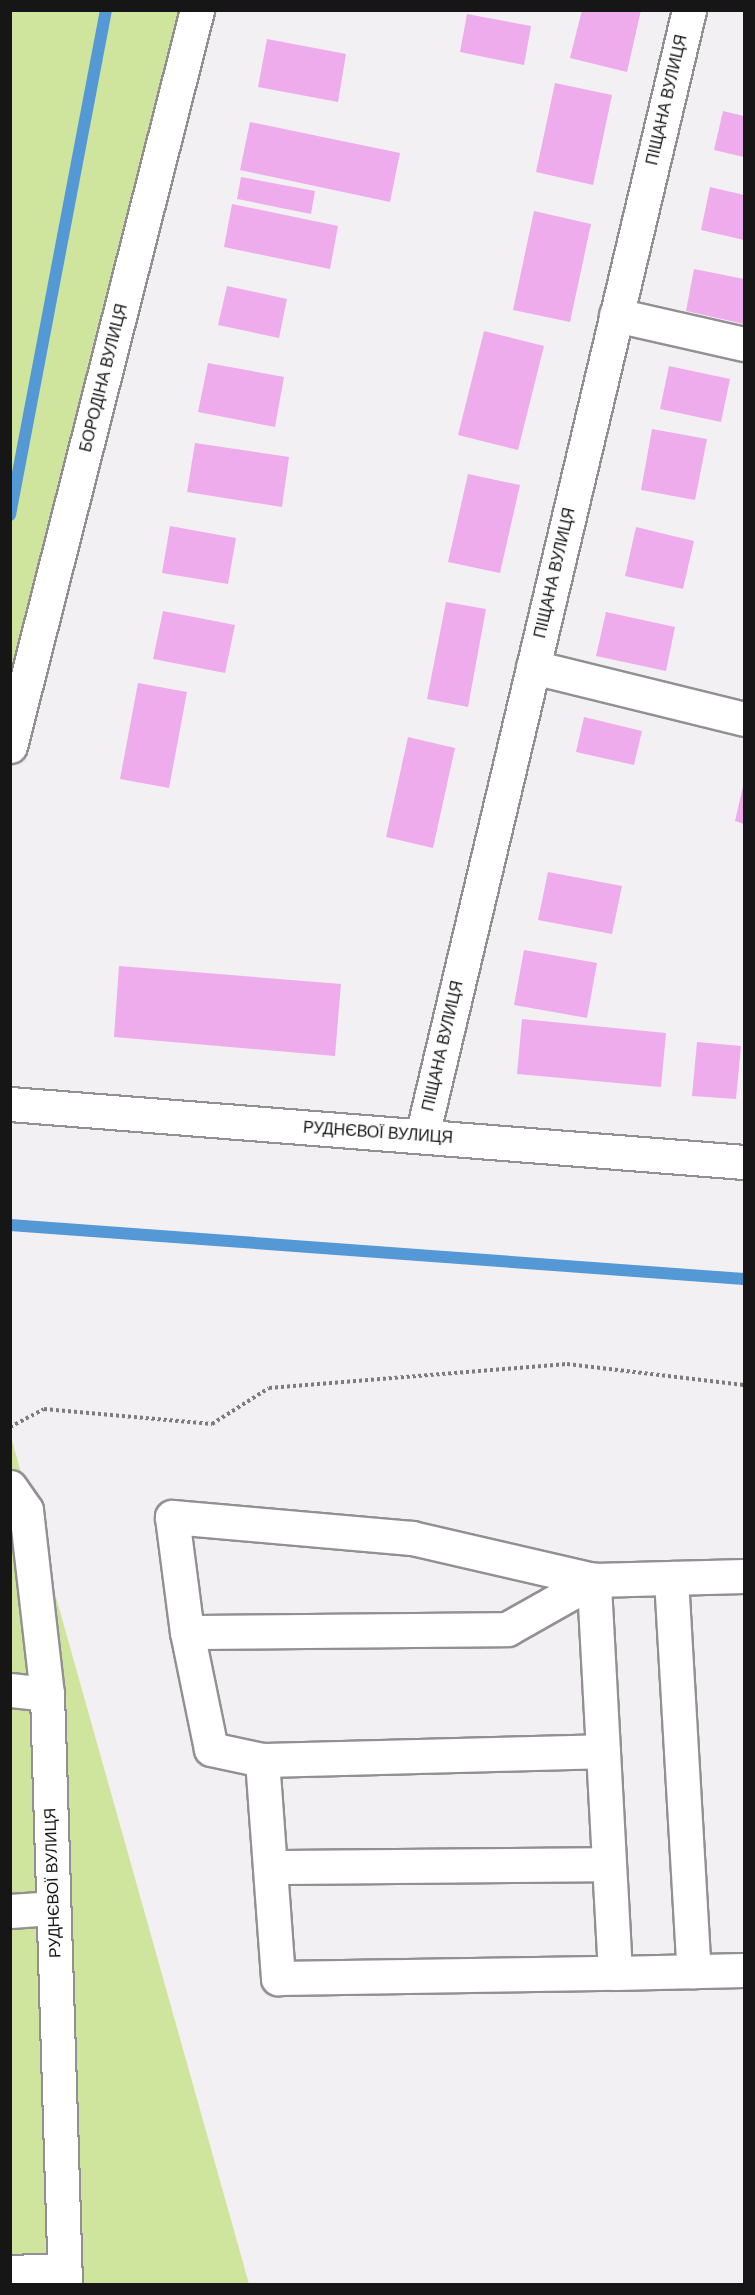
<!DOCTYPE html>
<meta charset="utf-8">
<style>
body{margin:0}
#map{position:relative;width:755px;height:2295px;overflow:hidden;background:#f3f0f3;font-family:"DM Sans",sans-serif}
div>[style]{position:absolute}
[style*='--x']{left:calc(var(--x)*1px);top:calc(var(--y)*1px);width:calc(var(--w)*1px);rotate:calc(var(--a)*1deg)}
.green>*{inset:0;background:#cfe49d}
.stream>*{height:12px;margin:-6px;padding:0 6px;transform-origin:6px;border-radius:6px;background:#5499d5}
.building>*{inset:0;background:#efacec}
.path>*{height:4px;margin-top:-2px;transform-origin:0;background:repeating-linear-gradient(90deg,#7d7b7c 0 3px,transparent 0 6px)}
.roads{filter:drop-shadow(2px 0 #929092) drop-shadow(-2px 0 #929092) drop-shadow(0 2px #929092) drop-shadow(0 -2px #929092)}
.minor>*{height:33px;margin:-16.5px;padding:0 16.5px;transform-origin:16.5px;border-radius:16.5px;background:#fff}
span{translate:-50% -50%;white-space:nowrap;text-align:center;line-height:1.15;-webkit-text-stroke:6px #fffeff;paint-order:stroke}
.street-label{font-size:16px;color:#171616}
.frame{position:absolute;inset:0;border:12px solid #171616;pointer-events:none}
</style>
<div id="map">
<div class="green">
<div style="clip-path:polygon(11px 11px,196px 11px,11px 722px)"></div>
<div style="clip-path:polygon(11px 1437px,249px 2284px,11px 2284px)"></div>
</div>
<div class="stream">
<div style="--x:10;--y:515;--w:514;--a:-79.24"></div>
<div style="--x:10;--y:1225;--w:736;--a:4.21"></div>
</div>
<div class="building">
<div style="clip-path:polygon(582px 10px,641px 10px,627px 72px,570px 58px)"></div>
<div style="clip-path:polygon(467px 14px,531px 26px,524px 65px,460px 52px)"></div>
<div style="clip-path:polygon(267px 39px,346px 54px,338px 102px,258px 87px)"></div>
<div style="clip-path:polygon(555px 83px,612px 95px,593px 185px,536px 172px)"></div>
<div style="clip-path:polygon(723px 111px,744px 116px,744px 157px,714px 150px)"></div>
<div style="clip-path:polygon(250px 122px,400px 153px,390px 202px,240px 170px)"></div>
<div style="clip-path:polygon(241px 177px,315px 191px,311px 214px,237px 199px)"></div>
<div style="clip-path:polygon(710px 187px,744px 195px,744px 240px,701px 230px)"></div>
<div style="clip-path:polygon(232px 204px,338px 226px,330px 269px,224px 247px)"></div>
<div style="clip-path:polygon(534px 211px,591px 224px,570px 322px,513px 310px)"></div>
<div style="clip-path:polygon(694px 269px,744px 279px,744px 324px,686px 311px)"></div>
<div style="clip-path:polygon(227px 286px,287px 299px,279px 338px,218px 325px)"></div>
<div style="clip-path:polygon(484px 331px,544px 346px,518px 450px,458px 435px)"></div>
<div style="clip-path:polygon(208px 363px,284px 377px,275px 427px,198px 412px)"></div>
<div style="clip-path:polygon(669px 366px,730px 379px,721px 422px,660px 409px)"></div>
<div style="clip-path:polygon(652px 429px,707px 439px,695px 500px,641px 490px)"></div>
<div style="clip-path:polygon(195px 443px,289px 457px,282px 507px,187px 492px)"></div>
<div style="clip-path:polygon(468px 474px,520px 485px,500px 573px,448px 562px)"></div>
<div style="clip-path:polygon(170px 526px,236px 538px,228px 584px,162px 573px)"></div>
<div style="clip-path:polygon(636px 527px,694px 541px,683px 589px,625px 576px)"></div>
<div style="clip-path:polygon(446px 602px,486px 609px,468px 707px,427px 699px)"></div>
<div style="clip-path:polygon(163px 611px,235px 625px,225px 673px,153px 659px)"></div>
<div style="clip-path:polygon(606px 612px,675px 627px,666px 671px,596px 656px)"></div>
<div style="clip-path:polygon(138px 683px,187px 692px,169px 788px,120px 779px)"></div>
<div style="clip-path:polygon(584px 717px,642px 731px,634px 765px,576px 752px)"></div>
<div style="clip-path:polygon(408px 737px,455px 748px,433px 848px,386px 837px)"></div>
<div style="clip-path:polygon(744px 782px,744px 824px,735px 821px)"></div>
<div style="clip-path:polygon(548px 872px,622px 886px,612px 934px,538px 920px)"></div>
<div style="clip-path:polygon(524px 950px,597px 963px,587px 1018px,514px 1005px)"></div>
<div style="clip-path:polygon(119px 966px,341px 984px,335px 1056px,114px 1037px)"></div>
<div style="clip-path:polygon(522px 1019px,666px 1033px,661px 1087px,517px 1074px)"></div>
<div style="clip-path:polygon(697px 1042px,741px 1046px,736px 1099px,692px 1096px)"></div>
</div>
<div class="path">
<div style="--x:10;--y:1427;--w:38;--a:-28"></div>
<div style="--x:44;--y:1409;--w:169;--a:5.1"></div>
<div style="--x:212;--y:1424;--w:67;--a:-32.3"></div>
<div style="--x:269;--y:1388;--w:299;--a:-4.6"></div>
<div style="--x:567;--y:1364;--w:178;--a:6.8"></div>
</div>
<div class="roads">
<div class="minor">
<div style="--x:616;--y:315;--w:131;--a:12.8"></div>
<div style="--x:533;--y:667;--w:217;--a:13.8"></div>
<div style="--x:10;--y:746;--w:759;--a:-75.74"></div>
<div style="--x:10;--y:1104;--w:736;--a:4.52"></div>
<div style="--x:422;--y:1136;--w:1157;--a:-76.66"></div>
<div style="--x:10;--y:1487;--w:28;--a:55"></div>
<div style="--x:26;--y:1510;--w:185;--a:83.5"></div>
<div style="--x:47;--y:1694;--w:590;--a:88.25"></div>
<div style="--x:671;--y:1578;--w:394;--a:86.7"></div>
<div style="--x:187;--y:1632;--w:320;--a:-0.5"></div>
<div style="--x:507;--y:1629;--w:100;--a:-29.4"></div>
<div style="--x:594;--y:1580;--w:150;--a:-1.5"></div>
<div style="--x:10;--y:1690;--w:37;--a:6"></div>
<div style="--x:262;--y:1760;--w:341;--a:-1.5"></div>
<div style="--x:270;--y:1867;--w:339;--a:-0.5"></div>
<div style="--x:10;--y:1911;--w:43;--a:-4"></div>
<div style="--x:615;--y:1973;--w:394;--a:-93.1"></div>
<div style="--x:594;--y:1580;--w:187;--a:-167"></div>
<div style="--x:412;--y:1538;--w:241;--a:-175"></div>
<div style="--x:172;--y:1517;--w:116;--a:82.6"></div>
<div style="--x:187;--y:1632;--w:119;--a:78.4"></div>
<div style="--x:211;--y:1749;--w:52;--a:12.2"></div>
<div style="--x:262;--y:1760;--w:219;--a:85.8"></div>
<div style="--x:278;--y:1978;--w:337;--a:-0.9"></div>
<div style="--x:615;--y:1973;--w:129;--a:-1.3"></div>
<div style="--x:10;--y:2272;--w:54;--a:-2.1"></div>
</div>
</div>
<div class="street-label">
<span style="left:667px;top:100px;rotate:-77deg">ПІЩАНА ВУЛИЦЯ</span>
<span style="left:104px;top:378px;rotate:-76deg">БОРОДІНА ВУЛИЦЯ</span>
<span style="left:555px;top:573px;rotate:-77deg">ПІЩАНА ВУЛИЦЯ</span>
<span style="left:443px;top:1046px;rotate:-77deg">ПІЩАНА ВУЛИЦЯ</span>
<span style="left:378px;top:1133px;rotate:4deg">РУДНЄВОЇ ВУЛИЦЯ</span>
<span style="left:53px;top:1883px;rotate:-92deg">РУДНЄВОЇ ВУЛИЦЯ</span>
</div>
<div class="frame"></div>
</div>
